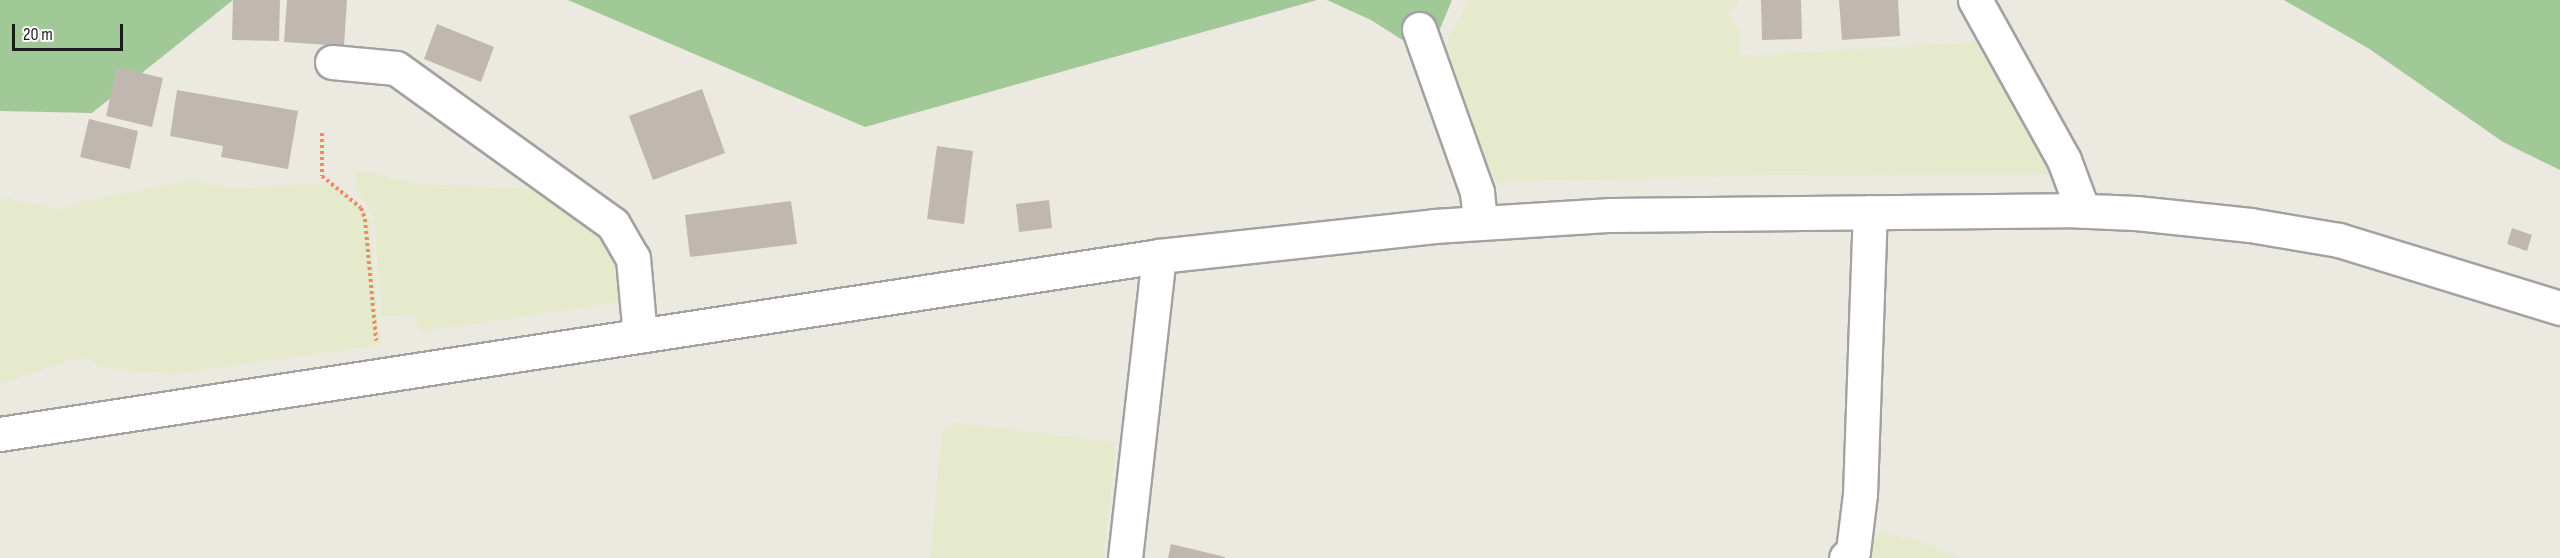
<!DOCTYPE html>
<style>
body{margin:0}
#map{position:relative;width:2560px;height:558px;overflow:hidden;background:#ece9e0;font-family:"Sofia Sans Condensed",sans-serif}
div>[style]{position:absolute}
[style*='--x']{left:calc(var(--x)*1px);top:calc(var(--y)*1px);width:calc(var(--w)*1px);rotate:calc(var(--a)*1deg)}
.farmland>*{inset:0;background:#e5eacc}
.forest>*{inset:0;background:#a0c997}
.building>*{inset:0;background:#c0b8b0}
.path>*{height:4px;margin-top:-2px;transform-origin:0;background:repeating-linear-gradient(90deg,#f2886b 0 3px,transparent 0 6px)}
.roads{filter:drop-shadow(2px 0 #a2a2a2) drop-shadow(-2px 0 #a2a2a2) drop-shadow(0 2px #a2a2a2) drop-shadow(0 -2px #a2a2a2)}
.minor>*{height:33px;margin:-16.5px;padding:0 16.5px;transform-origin:16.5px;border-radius:16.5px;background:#fff}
span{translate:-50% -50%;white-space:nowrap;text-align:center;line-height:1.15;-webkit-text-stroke:4.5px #fff;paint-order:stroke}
.scale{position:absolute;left:12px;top:24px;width:111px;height:27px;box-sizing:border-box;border:3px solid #1b1b1b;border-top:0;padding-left:8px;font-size:18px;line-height:21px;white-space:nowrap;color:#1b1b1b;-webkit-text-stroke:4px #fff;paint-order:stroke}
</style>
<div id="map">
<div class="farmland">
<div style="clip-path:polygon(1469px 0,1738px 0,1738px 5px,1728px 12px,1740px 32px,1740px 56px,1977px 42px,2047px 157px,2049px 174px,1771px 175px,1500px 182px,1488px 174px,1444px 49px)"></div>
<div style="clip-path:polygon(355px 169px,417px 184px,553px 190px,604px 236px,616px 261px,626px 301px,420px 332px,415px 314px,382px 317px,374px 217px,357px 188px)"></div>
<div style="clip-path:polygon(192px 180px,231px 189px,332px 182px,340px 187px,365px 209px,370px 222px,381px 345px,174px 374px,106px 369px,87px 359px,66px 361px,0 383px,0 197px,61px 209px,81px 202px)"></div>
<div style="clip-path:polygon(957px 423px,1116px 442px,1103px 558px,930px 558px,942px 431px)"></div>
<div style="clip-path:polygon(1881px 532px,1922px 542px,1959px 558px,1859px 558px)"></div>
</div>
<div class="forest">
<div style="clip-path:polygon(0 0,233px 0,92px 113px,0 111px)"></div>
<div style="clip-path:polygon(568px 0,1317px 0,865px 127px)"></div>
<div style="clip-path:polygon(1327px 0,1452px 0,1440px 29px,1404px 41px,1371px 20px)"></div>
<div style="clip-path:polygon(2284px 0,2560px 0,2560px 170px,2503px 142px,2368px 48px)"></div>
</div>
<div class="building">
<div style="clip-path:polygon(233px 0,280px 0,279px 41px,232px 40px)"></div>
<div style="clip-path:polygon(287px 0,347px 0,344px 46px,284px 42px)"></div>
<div style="clip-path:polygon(1761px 0,1801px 0,1802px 39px,1762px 40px)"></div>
<div style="clip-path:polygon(1839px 0,1898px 0,1900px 36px,1842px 40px)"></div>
<div style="clip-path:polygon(437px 24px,494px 47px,481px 82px,424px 59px)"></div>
<div style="clip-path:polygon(117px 67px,163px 78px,152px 127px,106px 116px)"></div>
<div style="clip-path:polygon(702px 89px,725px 153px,653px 180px,629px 116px)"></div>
<div style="clip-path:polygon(177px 90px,298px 111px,288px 169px,221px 157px,223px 146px,170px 136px)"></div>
<div style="clip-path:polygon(89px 119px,138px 131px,130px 169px,80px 157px)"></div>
<div style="clip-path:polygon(937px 146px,973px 151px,964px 224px,927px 219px)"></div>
<div style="clip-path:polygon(1049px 200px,1052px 228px,1019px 232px,1016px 204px)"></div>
<div style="clip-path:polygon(791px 201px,797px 244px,690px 257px,685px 215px)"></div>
<div style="clip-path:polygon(2512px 228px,2532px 235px,2527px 251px,2507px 244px)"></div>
<div style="clip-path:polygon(1171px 544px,1225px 557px,1225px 558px,1168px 558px)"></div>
</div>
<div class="path">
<div style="--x:322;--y:133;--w:43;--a:90"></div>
<div style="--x:322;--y:176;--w:50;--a:39.4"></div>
<div style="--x:361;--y:208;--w:12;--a:70"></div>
<div style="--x:365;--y:219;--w:122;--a:84.8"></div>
</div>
<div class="roads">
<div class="minor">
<div style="--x:1975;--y:0;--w:183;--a:60.9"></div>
<div style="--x:2064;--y:160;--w:54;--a:69.6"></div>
<div style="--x:1419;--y:29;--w:173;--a:70.4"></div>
<div style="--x:1477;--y:192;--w:31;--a:84"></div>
<div style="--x:332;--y:62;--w:64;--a:5.4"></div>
<div style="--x:396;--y:68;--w:267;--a:35.7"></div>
<div style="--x:613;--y:224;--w:39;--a:60"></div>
<div style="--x:633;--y:258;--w:78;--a:84.9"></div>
<div style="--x:0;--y:434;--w:1173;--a:-8.73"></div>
<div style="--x:1159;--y:256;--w:277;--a:-6.2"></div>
<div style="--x:1434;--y:226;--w:177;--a:-3.6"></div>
<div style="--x:1611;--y:215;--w:455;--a:-0.6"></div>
<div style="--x:2066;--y:210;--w:70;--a:2.5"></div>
<div style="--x:2136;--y:213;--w:115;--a:6"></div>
<div style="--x:2250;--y:225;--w:90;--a:9.6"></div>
<div style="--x:2339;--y:240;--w:231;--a:17.1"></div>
<div style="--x:1125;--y:558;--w:304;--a:-83.6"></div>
<div style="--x:1846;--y:558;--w:10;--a:-45"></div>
<div style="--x:1853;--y:551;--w:57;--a:-83"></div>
<div style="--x:1860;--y:494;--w:282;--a:-88"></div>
</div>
</div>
<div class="scale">20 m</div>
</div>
